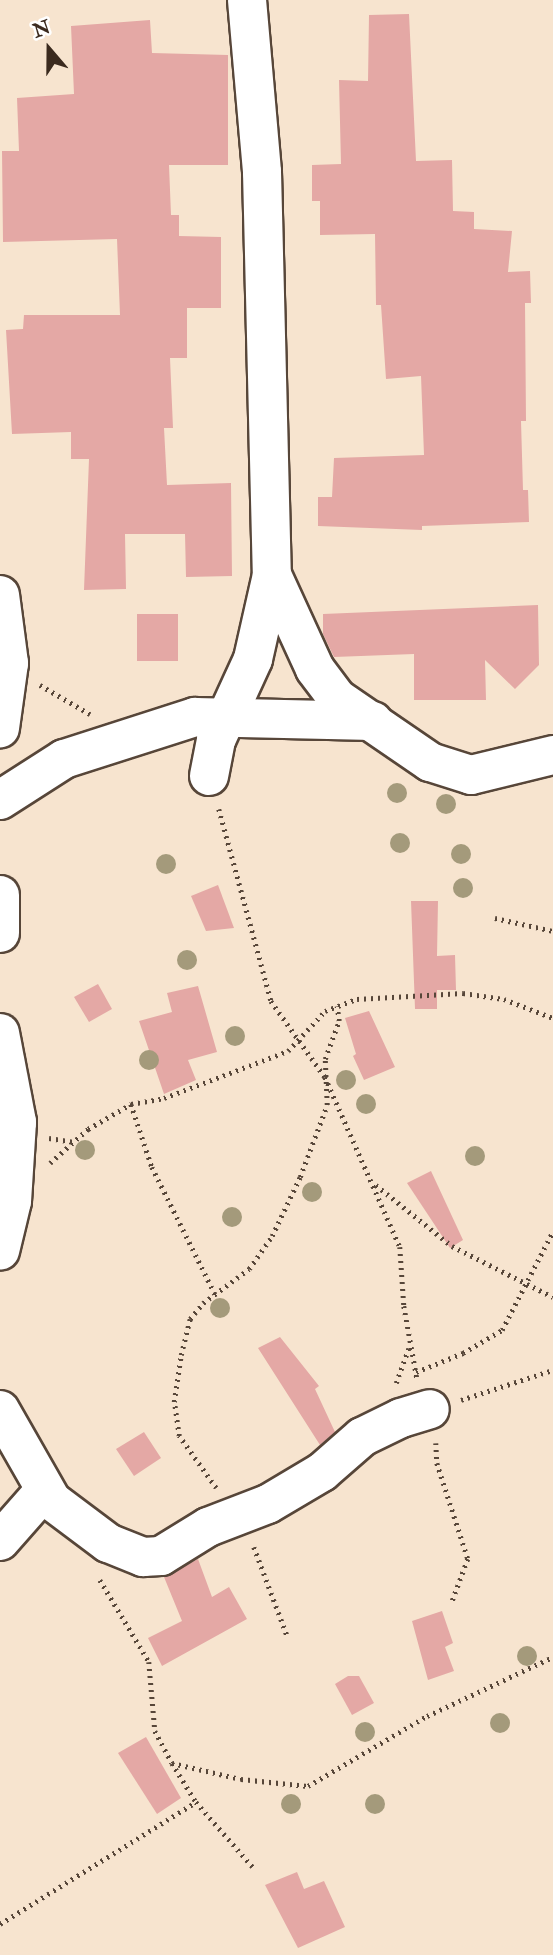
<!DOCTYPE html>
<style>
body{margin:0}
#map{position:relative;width:553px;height:1955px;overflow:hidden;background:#f7e4cf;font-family:"IM FELL Double Pica",serif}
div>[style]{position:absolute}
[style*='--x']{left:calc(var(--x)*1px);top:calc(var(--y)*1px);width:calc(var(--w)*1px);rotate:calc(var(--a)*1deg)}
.building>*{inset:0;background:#e4a8a5}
.path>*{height:4.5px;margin-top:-2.25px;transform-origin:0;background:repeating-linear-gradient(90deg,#574639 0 2px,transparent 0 7px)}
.roads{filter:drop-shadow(2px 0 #574639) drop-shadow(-2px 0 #574639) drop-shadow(0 2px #574639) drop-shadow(0 -2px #574639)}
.minor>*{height:38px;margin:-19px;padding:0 19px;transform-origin:19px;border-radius:19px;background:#fff}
.trees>*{width:20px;height:20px;margin:-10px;border-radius:50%;background:#a49a7b}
span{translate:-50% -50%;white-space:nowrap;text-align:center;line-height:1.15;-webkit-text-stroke:5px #fff;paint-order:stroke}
.north{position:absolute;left:14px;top:14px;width:70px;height:70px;-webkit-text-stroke:5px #fff;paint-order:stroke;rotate:340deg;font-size:19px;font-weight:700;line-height:28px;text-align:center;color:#3b2a1e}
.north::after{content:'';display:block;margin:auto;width:24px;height:32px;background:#3b2a1e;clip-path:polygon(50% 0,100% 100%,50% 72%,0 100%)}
</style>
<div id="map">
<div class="building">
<div style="clip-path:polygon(409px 14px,416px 161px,452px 160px,453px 211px,474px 212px,474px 229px,512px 231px,508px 272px,530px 271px,531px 303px,525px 303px,526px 421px,521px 421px,523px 490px,528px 490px,529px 522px,422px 526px,422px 530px,318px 526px,318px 497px,332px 497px,334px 458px,424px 455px,421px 376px,386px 379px,381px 305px,376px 305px,375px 234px,320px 235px,320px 201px,312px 201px,312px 165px,341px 164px,339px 80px,368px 81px,369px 15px)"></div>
<div style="clip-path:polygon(150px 20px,152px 53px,228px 55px,228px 165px,169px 165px,171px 215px,179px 215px,179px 236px,221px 237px,221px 308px,187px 308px,187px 358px,170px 358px,173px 428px,164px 428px,167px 485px,231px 483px,232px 576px,186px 577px,185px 534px,125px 534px,126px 589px,84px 590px,89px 459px,71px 459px,71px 432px,12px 434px,6px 330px,23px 329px,24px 315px,120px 315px,117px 239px,3px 242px,2px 151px,19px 151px,17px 98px,74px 94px,71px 26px)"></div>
<div style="clip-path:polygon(538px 605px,539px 665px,515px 689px,485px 660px,486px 700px,414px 700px,414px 654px,334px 657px,323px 634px,323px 614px)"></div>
<div style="clip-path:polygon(137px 614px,178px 614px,178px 661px,137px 661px)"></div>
<div style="clip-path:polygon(218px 885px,234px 928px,206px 931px,191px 896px)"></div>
<div style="clip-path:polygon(411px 901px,438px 901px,437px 956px,455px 955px,456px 990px,437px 990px,437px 1009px,415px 1009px)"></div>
<div style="clip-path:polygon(98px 984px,112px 1009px,89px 1022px,74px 997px)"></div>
<div style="clip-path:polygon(198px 986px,217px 1052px,188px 1060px,196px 1080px,164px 1094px,139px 1021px,172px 1012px,167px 993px)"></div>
<div style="clip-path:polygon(369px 1011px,395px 1067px,364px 1080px,353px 1056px,356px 1054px,345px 1018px)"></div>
<div style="clip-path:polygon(431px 1171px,463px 1240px,450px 1248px,407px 1183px)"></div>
<div style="clip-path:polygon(280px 1337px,319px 1386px,315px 1389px,335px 1432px,320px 1445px,258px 1348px)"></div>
<div style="clip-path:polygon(144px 1432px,161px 1458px,134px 1476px,116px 1449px)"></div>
<div style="clip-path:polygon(198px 1559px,212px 1597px,229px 1587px,247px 1619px,162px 1666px,148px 1638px,182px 1621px,164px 1577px)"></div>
<div style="clip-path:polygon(442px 1611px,453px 1643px,445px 1647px,454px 1671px,428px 1680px,412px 1621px)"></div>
<div style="clip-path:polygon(348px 1676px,359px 1676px,374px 1703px,352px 1715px,335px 1684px)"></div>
<div style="clip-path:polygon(146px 1737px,181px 1798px,157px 1814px,118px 1753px)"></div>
<div style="clip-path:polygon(297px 1872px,304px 1889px,324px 1881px,345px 1927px,298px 1948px,265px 1885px)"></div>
</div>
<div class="path">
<div style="--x:40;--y:685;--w:58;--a:30.1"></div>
<div style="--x:219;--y:809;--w:199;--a:74.8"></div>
<div style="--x:271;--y:1001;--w:93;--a:54.6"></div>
<div style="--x:325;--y:1077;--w:186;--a:66.2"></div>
<div style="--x:400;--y:1247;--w:59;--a:86.1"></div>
<div style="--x:404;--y:1306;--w:73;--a:79.8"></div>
<div style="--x:495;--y:918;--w:59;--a:12.6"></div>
<div style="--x:131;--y:1104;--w:66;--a:71.6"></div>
<div style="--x:152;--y:1167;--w:142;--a:63.6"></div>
<div style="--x:49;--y:1138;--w:24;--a:9"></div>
<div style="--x:50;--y:1163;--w:51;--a:-41.8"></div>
<div style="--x:88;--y:1129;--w:50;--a:-30.2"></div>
<div style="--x:131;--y:1104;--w:34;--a:-10"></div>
<div style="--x:164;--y:1098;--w:133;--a:-20.8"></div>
<div style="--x:288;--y:1051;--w:54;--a:-47.2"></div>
<div style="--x:325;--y:1011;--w:34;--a:-21"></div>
<div style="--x:357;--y:999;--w:106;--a:-3.2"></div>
<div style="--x:463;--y:993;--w:41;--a:8.3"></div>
<div style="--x:504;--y:999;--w:53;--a:21.2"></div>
<div style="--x:376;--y:1185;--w:97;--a:38.8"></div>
<div style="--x:452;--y:1246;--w:113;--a:26.8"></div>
<div style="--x:416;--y:1372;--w:51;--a:-22"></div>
<div style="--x:463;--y:1353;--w:45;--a:-30.5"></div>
<div style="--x:502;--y:1330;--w:111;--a:-62.7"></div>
<div style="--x:396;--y:1383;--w:37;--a:-70"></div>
<div style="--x:461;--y:1400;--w:97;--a:-18.1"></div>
<div style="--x:436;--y:1443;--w:20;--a:87"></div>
<div style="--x:437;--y:1463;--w:101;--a:72.1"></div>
<div style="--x:468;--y:1559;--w:46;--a:110.4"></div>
<div style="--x:216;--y:1488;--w:64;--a:-125.4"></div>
<div style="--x:179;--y:1436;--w:34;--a:-98"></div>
<div style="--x:174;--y:1402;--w:48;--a:-81.5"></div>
<div style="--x:181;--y:1355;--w:37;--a:-76"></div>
<div style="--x:190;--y:1319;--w:21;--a:-51"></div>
<div style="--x:203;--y:1303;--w:57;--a:-36.5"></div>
<div style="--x:249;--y:1269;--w:40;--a:-55.1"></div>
<div style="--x:272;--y:1236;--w:65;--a:-64.6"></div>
<div style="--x:300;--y:1177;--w:77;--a:-69.4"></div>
<div style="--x:327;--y:1105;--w:46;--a:-92.5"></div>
<div style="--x:325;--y:1059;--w:40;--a:-69.8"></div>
<div style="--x:339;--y:1021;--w:15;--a:-98"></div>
<div style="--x:254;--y:1547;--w:97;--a:69.5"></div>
<div style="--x:100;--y:1580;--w:96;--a:59.1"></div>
<div style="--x:149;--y:1662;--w:69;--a:85"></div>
<div style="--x:155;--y:1731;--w:36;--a:62"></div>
<div style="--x:172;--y:1763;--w:46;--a:58.4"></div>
<div style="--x:196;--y:1802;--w:86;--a:48.8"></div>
<div style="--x:172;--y:1763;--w:71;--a:13.1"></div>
<div style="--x:241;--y:1779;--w:67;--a:6"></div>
<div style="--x:308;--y:1786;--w:138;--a:-30.5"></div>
<div style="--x:427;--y:1716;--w:139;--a:-25.1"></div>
<div style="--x:0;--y:1924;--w:231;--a:-31.9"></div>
</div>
<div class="roads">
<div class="minor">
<div style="--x:247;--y:0;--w:173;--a:85"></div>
<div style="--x:262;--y:172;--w:403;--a:88.6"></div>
<div style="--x:272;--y:575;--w:103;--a:65.4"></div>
<div style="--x:315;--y:669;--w:38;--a:53"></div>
<div style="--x:338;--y:699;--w:112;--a:34.4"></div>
<div style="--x:430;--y:762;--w:43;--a:17.6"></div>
<div style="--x:471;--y:775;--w:84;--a:-13.7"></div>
<div style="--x:0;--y:595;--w:69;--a:82.5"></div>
<div style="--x:9;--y:663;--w:66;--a:97.9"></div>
<div style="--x:209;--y:776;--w:37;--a:-79"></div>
<div style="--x:216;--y:740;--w:89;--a:-65.4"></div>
<div style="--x:253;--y:659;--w:86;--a:-77.3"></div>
<div style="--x:0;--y:800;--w:76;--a:-32.6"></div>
<div style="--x:64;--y:759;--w:138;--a:-17.8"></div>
<div style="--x:195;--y:717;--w:178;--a:1.3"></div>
<div style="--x:0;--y:895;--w:38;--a:90"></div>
<div style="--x:0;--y:1033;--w:91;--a:79.2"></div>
<div style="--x:17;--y:1122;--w:79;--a:93.6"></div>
<div style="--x:12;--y:1201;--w:51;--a:103.5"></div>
<div style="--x:0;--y:1410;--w:105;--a:60.3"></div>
<div style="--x:52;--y:1501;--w:70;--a:36.9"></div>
<div style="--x:108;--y:1543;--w:38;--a:22"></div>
<div style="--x:143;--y:1557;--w:18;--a:-3"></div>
<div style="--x:161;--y:1556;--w:55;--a:-31.7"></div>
<div style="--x:208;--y:1527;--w:64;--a:-21"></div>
<div style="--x:268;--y:1504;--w:63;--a:-30.7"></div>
<div style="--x:322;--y:1472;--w:53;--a:-41.2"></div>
<div style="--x:362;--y:1437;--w:43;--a:-26"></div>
<div style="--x:401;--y:1418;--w:30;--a:-17"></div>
<div style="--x:0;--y:1541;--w:65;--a:-48.7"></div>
</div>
</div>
<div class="trees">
<div style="left:397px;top:793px"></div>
<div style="left:446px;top:804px"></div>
<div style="left:400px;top:843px"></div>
<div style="left:461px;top:854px"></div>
<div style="left:166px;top:864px"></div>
<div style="left:463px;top:888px"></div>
<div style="left:187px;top:960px"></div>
<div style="left:235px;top:1036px"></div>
<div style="left:149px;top:1060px"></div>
<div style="left:346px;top:1080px"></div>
<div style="left:366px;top:1104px"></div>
<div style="left:85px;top:1150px"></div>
<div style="left:475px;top:1156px"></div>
<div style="left:312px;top:1192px"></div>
<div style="left:232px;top:1217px"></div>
<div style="left:220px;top:1308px"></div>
<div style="left:527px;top:1656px"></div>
<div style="left:500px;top:1723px"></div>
<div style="left:365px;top:1732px"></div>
<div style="left:291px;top:1804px"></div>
<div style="left:375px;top:1804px"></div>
</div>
<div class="north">N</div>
</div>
